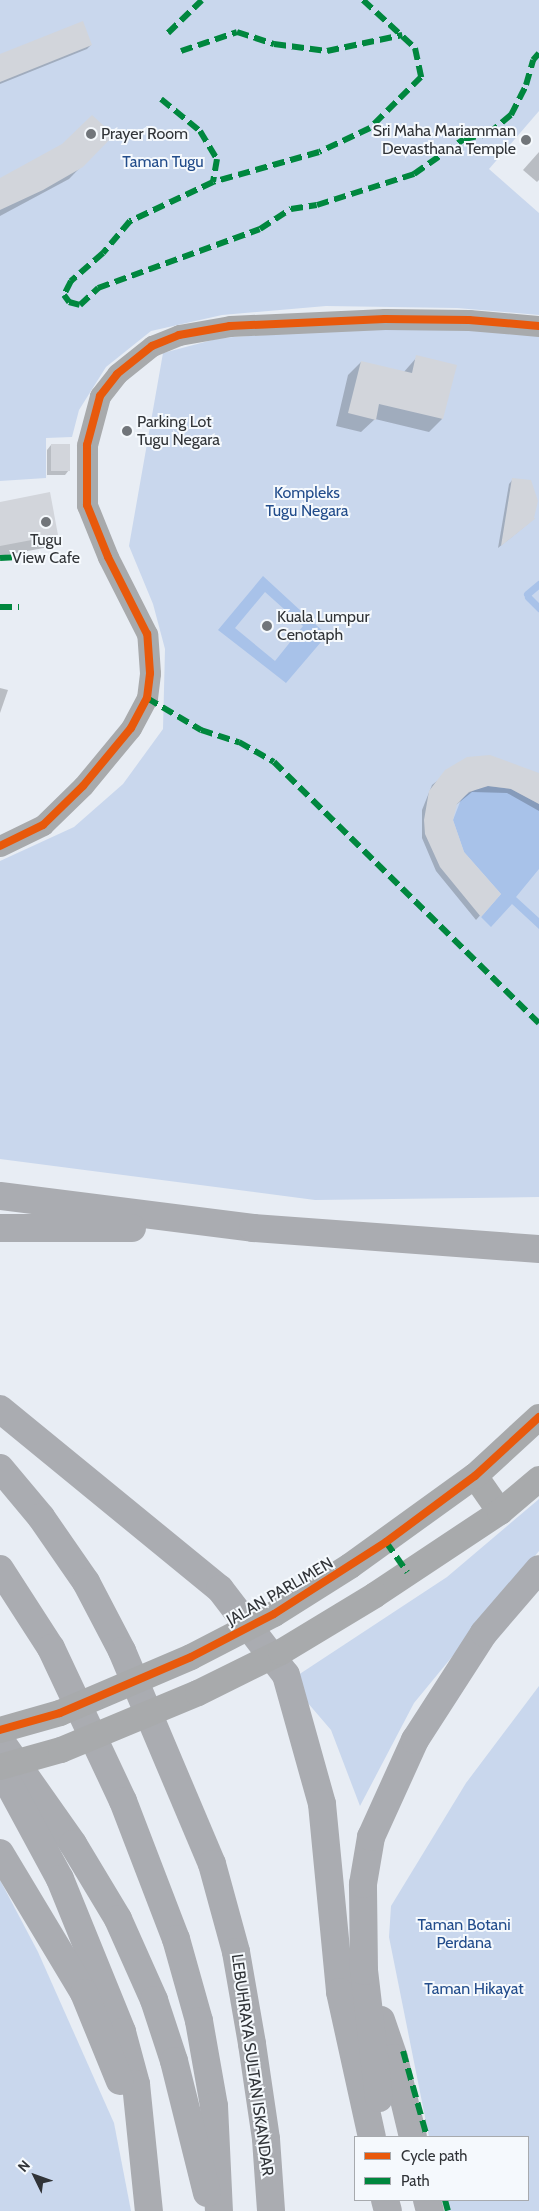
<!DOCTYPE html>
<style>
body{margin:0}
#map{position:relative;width:539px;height:2211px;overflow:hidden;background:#e8edf4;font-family:Cabin,sans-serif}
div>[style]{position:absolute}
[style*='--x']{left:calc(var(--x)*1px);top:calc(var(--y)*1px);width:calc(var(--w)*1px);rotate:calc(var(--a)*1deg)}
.green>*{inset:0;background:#c9d7ed}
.water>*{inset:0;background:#a8c2e9}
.shadow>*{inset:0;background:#0003}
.stream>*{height:7px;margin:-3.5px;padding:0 3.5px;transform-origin:3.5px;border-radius:3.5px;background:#a8c2e9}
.building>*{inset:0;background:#d2d5db}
.minor>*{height:21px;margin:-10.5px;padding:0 10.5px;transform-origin:10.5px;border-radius:10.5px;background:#a8aaac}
.tertiary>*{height:26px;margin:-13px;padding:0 13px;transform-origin:13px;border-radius:13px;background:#a8aaac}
.primary>*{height:28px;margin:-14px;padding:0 14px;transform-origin:14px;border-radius:14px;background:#aaacb1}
.tertiary-bridge>*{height:26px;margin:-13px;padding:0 13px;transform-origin:13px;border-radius:13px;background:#a8aaac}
.quiet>*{height:6px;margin-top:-3px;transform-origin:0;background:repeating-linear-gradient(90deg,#00873e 0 12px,transparent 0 18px)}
.cycleway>*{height:8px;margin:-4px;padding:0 4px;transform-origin:4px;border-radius:4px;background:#e8590c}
.dots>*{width:14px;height:14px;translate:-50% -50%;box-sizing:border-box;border:2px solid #f5f9fd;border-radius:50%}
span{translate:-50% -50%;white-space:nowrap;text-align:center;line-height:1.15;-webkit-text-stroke:4px #f5f9fd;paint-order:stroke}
.poi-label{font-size:16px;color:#313438}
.right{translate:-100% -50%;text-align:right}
.left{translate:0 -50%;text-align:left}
.park-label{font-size:16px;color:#224c8b}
.street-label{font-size:16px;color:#313438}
.legend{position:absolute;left:354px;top:2136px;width:175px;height:65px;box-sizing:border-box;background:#f5f9fd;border:1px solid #a7aaae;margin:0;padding:6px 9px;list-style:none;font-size:15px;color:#313438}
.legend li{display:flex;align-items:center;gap:10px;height:25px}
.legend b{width:25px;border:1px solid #a7aaae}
.north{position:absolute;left:10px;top:2151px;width:50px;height:50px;-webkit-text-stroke:4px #f5f9fd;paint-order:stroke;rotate:312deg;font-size:14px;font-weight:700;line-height:20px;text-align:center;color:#313438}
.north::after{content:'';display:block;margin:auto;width:18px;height:22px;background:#313438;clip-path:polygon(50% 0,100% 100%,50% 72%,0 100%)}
</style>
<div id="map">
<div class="green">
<div style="clip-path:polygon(0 0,539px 0,539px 111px,489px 169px,539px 213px,539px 315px,457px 308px,326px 306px,222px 315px,151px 331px,106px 367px,79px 410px,72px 437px,46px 438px,46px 478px,0 481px)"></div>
<div style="clip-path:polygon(383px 327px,539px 333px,539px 1197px,315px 1200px,0 1159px,0 861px,74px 827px,123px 784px,163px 729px,165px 649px,153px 604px,129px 546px,163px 353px,220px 338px)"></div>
<div style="clip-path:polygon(539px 1499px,539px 1551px,414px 1703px,360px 1806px,331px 1730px,289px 1681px,447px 1577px)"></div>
<div style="clip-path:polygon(539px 1686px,539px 2211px,445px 2211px,442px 2200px,528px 2200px,528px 2137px,429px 2137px,389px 1937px,391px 1906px,466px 1783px)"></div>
<div style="clip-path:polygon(0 1880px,38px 1952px,114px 2123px,131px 2211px,0 2211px)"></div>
</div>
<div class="water">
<div style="clip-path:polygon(evenodd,263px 576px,327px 635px,286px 683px,218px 630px,263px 576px,265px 592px,303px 626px,275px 661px,235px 628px,265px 592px)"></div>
<div style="clip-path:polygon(488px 786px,511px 789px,539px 804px,539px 869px,516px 897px,539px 918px,539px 929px,512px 904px,491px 927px,481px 917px,501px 894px,464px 852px,453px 820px,462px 797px,478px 788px)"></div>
</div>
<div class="shadow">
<div style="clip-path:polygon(91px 45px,87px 49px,0 84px,0 55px)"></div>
<div style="clip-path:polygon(112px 135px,69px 179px,0 216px,0 179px,63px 145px)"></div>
<div style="clip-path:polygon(539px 152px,539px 180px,537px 182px,523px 170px)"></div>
<div style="clip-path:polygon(417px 357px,442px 419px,429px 432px,375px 419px,361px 432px,336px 426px,348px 375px,361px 362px,403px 373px)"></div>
<div style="clip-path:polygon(51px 445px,69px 470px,65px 475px,47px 475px,47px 450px)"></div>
<div style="clip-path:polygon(513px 479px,530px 522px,498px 548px,509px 484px)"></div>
<div style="clip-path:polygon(0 504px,57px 535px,44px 548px,0 556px)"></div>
<div style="clip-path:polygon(0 688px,8px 690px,0 713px)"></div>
<div style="clip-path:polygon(539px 774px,539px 811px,507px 793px,472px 792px,456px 805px,452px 820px,463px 853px,499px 894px,476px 920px,436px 871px,422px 838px,422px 810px,432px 785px,437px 781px)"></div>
</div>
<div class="stream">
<div style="--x:527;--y:594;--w:16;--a:-40"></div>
<div style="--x:528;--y:597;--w:16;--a:45"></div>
</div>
<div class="building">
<div style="clip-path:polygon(83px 21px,92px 45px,0 82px,0 54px)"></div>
<div style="clip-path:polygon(92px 115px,114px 135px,83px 167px,43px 190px,0 210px,0 178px,62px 144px)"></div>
<div style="clip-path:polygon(416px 355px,457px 365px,443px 419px,379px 404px,376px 420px,348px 413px,361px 361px,412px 373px)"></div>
<div style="clip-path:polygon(51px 444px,70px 444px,70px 471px,51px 471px)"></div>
<div style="clip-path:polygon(512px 478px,531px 480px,538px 501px,534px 518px,536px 518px,501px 546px)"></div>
<div style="clip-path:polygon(50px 492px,58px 535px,0 546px,0 502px)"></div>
<div style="clip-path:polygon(490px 755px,539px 773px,539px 804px,511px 789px,488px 786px,469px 792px,457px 804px,453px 820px,464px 852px,501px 894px,481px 917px,440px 867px,425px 834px,424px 820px,429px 791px,445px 770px,467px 757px)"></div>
</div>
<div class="minor">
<div style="--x:0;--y:846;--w:48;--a:-26"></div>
<div style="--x:43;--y:825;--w:56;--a:-44.3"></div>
<div style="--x:83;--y:786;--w:75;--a:-50.4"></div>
<div style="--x:131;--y:728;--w:34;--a:-62"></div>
<div style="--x:147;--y:698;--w:25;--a:-83"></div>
<div style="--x:150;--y:673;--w:39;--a:-94"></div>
<div style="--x:147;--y:634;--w:86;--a:-116.9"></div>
<div style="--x:108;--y:557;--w:56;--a:-112"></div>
<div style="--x:87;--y:505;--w:60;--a:-90"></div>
<div style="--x:87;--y:445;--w:51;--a:-75.1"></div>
<div style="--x:100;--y:396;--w:28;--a:-52"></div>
<div style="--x:117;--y:374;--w:45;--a:-38.7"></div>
<div style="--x:152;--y:346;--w:29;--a:-22"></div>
<div style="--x:179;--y:335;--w:52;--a:-10"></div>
<div style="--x:230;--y:326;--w:155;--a:-2.6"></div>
<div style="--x:385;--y:319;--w:84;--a:0.7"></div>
<div style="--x:469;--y:320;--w:70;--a:4.9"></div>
</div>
<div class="tertiary">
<div style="--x:475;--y:1476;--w:44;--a:55.2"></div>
<div style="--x:350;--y:1566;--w:154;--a:-35.8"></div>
<div style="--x:475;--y:1476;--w:87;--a:-42.7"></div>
<div style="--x:375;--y:1595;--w:150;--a:-33.6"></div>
<div style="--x:500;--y:1512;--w:51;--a:-40.2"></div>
</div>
<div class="primary">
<div style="--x:0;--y:1196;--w:255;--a:7.2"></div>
<div style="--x:253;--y:1228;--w:287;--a:4.2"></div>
<div style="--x:0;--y:1228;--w:132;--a:0"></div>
<div style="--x:0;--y:1409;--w:284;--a:39.3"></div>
<div style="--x:220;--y:1589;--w:108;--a:52.5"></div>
<div style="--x:286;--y:1675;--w:134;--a:74.4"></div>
<div style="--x:322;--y:1804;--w:189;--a:84.5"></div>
<div style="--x:340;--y:1992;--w:148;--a:77.6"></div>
<div style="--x:0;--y:1468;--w:64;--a:50.1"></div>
<div style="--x:41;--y:1517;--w:79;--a:55.3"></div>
<div style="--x:86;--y:1582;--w:78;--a:62.4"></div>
<div style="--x:122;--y:1651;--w:231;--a:67.1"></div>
<div style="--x:212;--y:1864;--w:91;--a:74.7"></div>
<div style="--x:236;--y:1952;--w:93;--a:80.1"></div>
<div style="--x:252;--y:2044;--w:96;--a:81.6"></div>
<div style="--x:266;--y:2139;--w:72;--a:86"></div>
<div style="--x:0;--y:1569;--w:94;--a:57.2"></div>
<div style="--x:51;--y:1648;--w:169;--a:64.8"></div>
<div style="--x:123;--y:1801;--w:148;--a:69"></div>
<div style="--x:176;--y:1939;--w:85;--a:74.3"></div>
<div style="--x:199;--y:2021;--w:86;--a:80"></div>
<div style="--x:214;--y:2106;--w:105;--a:87.3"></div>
<div style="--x:0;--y:1740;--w:127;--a:54.9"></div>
<div style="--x:73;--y:1844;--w:87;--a:59"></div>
<div style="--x:118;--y:1919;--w:89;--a:66"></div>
<div style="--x:154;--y:2000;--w:64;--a:71.8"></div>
<div style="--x:174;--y:2061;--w:136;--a:76"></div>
<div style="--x:0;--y:1768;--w:126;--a:61.6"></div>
<div style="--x:60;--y:1879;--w:165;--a:67.9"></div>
<div style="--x:122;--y:2032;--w:54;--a:74.9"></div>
<div style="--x:136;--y:2084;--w:128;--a:84.2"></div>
<div style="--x:0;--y:1853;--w:163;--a:59"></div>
<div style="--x:84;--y:1993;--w:95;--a:67.8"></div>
<div style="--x:381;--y:2020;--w:40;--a:71.1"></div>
<div style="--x:394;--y:2058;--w:81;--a:76.5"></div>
<div style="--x:379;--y:2098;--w:128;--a:-96.7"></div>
<div style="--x:364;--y:1971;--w:87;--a:-90.7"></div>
<div style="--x:363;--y:1884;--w:48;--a:-80.3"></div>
<div style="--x:371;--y:1837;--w:107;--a:-65.6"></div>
<div style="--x:415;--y:1740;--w:127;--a:-57.2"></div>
<div style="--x:484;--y:1633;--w:84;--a:-49.3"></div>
<div style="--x:385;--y:2200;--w:11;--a:75"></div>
<div style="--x:427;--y:2200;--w:11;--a:75"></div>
</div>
<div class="tertiary-bridge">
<div style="--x:0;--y:1730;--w:62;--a:-15.8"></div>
<div style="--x:60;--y:1713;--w:142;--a:-23.1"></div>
<div style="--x:191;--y:1657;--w:93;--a:-27.4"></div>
<div style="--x:274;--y:1614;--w:90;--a:-32.3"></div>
<div style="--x:0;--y:1767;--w:63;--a:-15.6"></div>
<div style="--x:61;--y:1750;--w:148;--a:-22.6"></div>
<div style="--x:198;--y:1693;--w:93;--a:-26.3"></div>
<div style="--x:281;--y:1652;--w:110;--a:-31.2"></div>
</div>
<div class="quiet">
<div style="--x:363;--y:0;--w:71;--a:42.7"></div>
<div style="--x:415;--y:48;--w:30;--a:78"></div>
<div style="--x:421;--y:77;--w:72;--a:135"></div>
<div style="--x:370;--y:128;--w:56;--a:154.8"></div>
<div style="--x:319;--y:152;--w:110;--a:164.2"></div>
<div style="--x:213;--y:182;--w:92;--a:154.8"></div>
<div style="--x:130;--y:221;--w:42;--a:130.2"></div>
<div style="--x:103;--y:253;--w:43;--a:138.8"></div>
<div style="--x:71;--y:281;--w:16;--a:117"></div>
<div style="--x:64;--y:295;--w:9;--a:54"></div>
<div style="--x:69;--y:302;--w:11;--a:15"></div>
<div style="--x:80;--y:305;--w:25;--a:-43"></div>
<div style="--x:98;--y:288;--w:172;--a:-20"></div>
<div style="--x:260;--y:229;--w:37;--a:-33"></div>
<div style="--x:291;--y:209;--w:26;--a:-9"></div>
<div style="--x:317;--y:205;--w:102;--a:-17.7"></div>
<div style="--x:414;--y:174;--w:61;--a:-35"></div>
<div style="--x:464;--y:139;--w:25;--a:-12"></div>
<div style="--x:488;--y:134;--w:30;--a:-40"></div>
<div style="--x:511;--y:115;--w:34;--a:-63"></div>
<div style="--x:526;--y:85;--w:26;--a:-74"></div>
<div style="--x:533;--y:60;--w:9;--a:-49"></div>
<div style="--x:168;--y:33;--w:47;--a:-44.1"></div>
<div style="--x:181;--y:51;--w:59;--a:-18.7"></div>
<div style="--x:237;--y:32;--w:39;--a:18"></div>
<div style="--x:274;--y:44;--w:53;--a:7.5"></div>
<div style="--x:327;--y:51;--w:77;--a:-12"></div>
<div style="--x:161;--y:99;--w:50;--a:39.4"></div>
<div style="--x:200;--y:131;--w:33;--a:59"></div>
<div style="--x:217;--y:159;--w:23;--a:100"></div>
<div style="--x:0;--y:558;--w:19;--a:-3"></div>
<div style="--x:0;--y:607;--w:19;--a:0"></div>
<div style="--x:147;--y:698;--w:63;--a:30.7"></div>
<div style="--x:201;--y:730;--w:40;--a:18"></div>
<div style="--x:239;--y:742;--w:40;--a:29.7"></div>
<div style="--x:274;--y:762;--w:372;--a:44.6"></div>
<div style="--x:386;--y:1542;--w:37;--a:55"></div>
<div style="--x:403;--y:2051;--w:89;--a:74.4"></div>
<div style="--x:445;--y:2200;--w:11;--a:75"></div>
</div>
<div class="cycleway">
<div style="--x:0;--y:846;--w:48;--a:-26"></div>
<div style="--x:43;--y:825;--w:56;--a:-44.3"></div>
<div style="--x:83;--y:786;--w:75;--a:-50.4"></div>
<div style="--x:131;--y:728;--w:34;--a:-62"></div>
<div style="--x:147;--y:698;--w:25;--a:-83"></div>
<div style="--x:150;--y:673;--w:39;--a:-94"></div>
<div style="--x:147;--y:634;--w:86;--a:-116.9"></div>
<div style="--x:108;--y:557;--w:56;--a:-112"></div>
<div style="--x:87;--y:505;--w:60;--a:-90"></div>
<div style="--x:87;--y:445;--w:51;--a:-75.1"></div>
<div style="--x:100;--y:396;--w:28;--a:-52"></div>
<div style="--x:117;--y:374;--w:45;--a:-38.7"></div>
<div style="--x:152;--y:346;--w:29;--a:-22"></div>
<div style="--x:179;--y:335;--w:52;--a:-10"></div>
<div style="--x:230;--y:326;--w:155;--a:-2.6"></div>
<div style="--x:385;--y:319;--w:84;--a:0.7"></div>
<div style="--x:469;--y:320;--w:70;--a:4.9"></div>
<div style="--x:0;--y:1730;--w:62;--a:-15.8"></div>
<div style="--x:60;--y:1713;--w:142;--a:-23.1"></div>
<div style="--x:191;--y:1657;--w:93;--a:-27.4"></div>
<div style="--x:274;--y:1614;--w:133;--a:-32.7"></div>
<div style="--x:386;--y:1542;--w:111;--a:-36.6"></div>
<div style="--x:475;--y:1476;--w:87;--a:-42.7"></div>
</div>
<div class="dots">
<div style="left:91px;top:134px;background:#71757a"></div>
<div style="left:526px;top:140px;background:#71757a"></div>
<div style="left:127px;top:431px;background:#71757a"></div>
<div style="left:46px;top:522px;background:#71757a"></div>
<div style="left:267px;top:626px;background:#71757a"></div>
</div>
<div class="poi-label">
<span class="right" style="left:516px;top:140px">Sri Maha Mariamman<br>Devasthana Temple</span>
<span class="left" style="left:101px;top:134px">Prayer Room</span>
<span class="left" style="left:137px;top:431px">Parking Lot<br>Tugu Negara</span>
<span style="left:46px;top:549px">Tugu<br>View Cafe</span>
<span class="left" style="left:277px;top:626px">Kuala Lumpur<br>Cenotaph</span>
</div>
<div class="park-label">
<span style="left:163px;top:162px">Taman Tugu</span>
<span style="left:307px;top:502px">Kompleks<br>Tugu Negara</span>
<span style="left:464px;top:1934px">Taman Botani<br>Perdana</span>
<span style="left:474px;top:1989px">Taman Hikayat</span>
</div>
<div class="street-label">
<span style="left:280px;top:1592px;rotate:-30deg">JALAN PARLIMEN</span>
<span style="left:252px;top:2065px;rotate:82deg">LEBUHRAYA SULTAN ISKANDAR</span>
</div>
<ul class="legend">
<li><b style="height:6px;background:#e8590c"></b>Cycle path</li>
<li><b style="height:6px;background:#00873e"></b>Path</li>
</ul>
<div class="north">N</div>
</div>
